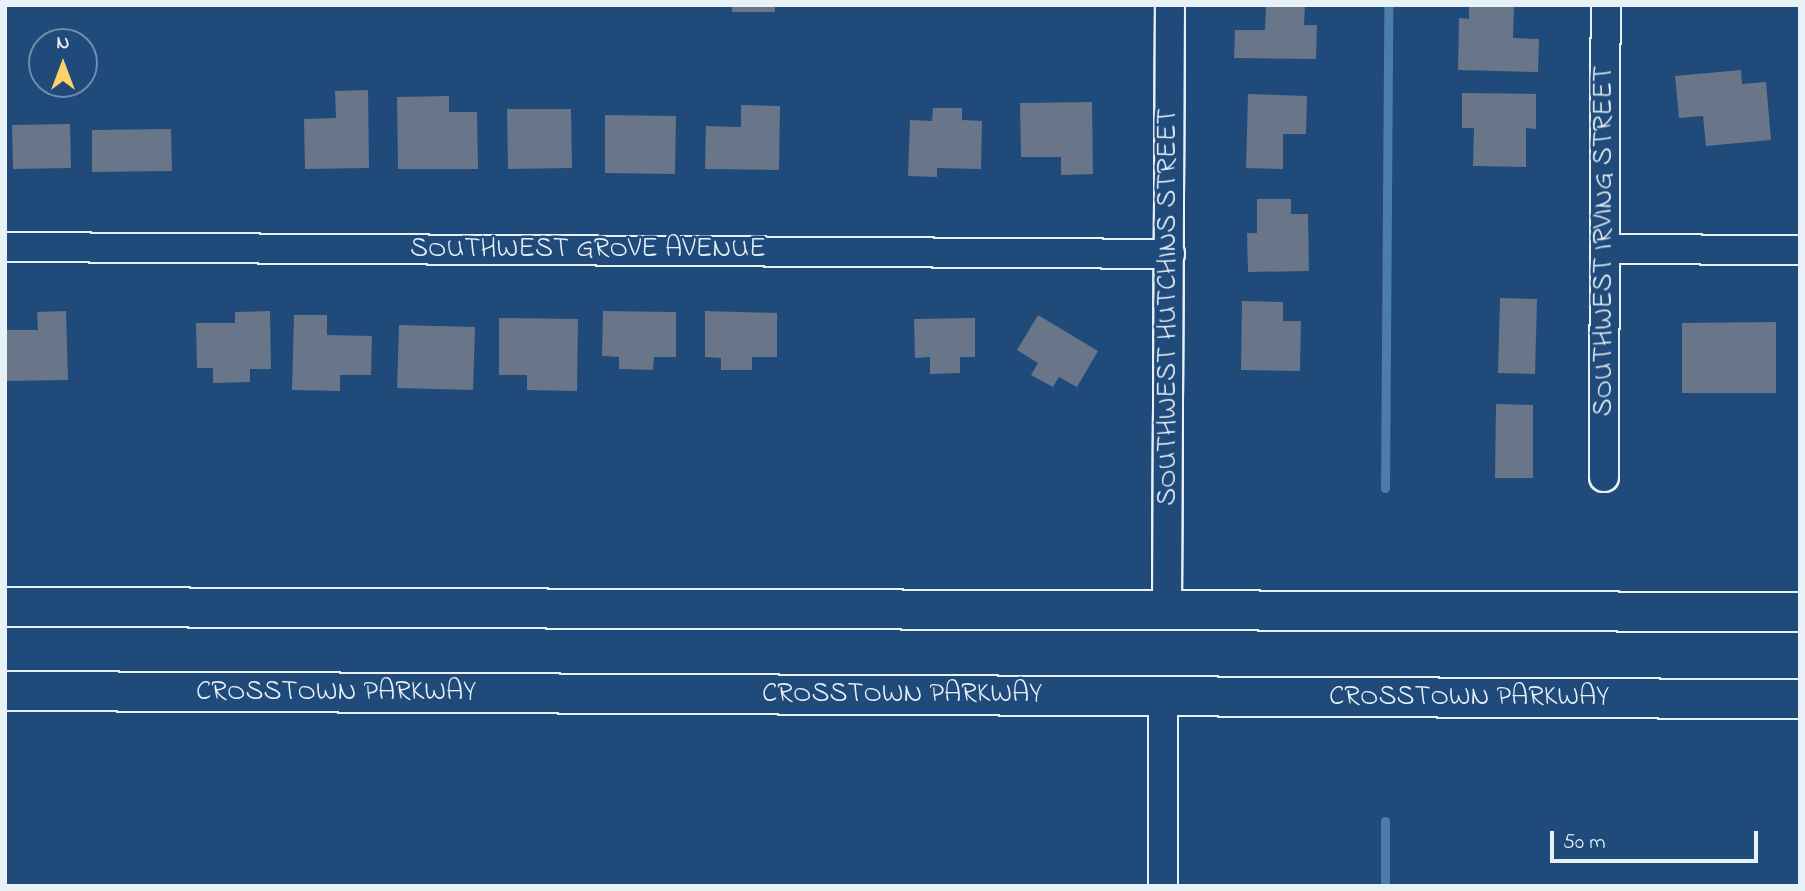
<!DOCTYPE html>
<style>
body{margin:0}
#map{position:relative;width:1805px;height:891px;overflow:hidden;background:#1f4a7a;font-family:"Indie Flower",sans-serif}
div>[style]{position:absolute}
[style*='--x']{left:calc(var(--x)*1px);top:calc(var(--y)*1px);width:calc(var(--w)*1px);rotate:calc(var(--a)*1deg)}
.stream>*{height:9px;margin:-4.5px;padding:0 4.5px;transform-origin:4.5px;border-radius:4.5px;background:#4a7da8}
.building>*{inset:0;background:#697588}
.roads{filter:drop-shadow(2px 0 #e8f1f8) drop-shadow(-2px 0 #e8f1f8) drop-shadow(0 2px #e8f1f8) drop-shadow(0 -2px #e8f1f8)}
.street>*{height:28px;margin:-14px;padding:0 14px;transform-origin:14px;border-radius:14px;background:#1f4a7a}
.secondary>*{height:38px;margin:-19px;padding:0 19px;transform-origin:19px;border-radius:19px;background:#1f4a7a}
span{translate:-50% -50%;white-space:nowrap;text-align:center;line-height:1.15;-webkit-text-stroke:5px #1f4a7a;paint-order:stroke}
.street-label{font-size:28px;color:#e8f1f8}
.frame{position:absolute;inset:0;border:7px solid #e8f1f8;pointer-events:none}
.north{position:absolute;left:28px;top:28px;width:70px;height:70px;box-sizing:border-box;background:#1f4a7a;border:2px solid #6f8dac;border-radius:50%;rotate:0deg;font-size:19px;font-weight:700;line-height:28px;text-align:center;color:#e8f1f8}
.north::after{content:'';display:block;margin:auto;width:24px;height:32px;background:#ffd166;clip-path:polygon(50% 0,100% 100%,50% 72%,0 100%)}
.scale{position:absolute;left:1550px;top:831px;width:208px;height:32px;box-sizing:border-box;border:4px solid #e8f1f8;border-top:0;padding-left:9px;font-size:21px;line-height:24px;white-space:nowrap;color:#e8f1f8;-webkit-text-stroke:5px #1f4a7a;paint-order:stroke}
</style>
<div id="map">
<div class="stream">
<div style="--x:1385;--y:488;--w:483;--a:-89.6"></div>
<div style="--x:1385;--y:886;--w:65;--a:-90"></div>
</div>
<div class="building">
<div style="clip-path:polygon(732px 5px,775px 5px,775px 12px,732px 12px)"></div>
<div style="clip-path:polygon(1266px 5px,1305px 5px,1304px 25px,1317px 25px,1316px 59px,1234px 58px,1235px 30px,1265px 30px)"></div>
<div style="clip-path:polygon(1469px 5px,1514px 5px,1513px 38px,1539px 39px,1538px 72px,1458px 70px,1459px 18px,1469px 19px)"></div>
<div style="clip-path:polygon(1741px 70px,1742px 84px,1766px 82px,1771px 140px,1706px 146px,1703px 116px,1679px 118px,1675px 76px)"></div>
<div style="clip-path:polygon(368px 90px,369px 168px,305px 169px,304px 119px,336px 118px,335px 91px)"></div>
<div style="clip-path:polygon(1462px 93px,1536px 94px,1536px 129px,1526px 128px,1526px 167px,1473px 166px,1474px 128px,1462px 128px)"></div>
<div style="clip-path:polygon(1248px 94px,1307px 96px,1306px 134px,1283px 134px,1283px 169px,1246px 168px)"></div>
<div style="clip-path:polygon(449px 96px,449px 112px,477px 112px,478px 169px,398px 169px,397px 97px)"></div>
<div style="clip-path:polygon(1092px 102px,1093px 174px,1061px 175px,1061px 157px,1021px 157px,1020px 103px)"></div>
<div style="clip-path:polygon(741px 105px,780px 106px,779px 170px,705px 169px,706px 126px,741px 127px)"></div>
<div style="clip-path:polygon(933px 108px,962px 108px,962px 120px,982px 121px,981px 169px,937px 168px,937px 177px,908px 176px,910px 120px,932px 121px)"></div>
<div style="clip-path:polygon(507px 109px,571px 109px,572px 168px,508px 169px)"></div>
<div style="clip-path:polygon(605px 115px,676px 116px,675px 174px,605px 173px)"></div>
<div style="clip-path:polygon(70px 124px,71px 168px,13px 169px,12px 125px)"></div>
<div style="clip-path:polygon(171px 129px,172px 171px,92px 172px,92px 130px)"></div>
<div style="clip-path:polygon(1257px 199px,1291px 199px,1291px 214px,1308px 214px,1309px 271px,1248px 272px,1247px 233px,1257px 233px)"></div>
<div style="clip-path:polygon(1500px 298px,1537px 299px,1535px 374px,1498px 373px)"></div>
<div style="clip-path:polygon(1242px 301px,1283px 302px,1283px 321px,1301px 321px,1300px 371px,1241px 370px)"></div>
<div style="clip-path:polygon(66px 311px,68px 380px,5px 381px,5px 330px,38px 330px,37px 312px)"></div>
<div style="clip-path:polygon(270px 311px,271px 369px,250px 369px,250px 382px,213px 383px,213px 368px,197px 368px,196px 323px,235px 323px,235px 312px)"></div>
<div style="clip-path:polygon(603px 311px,676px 312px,676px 357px,654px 357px,653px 370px,619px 369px,619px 357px,602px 356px)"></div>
<div style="clip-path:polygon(705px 311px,777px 313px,777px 357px,752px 357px,752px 370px,721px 370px,721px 358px,705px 357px)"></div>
<div style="clip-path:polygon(294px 315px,327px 315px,327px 335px,372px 336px,371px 375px,340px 375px,340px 391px,292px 390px)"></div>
<div style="clip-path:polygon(1038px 315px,1098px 351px,1077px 387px,1059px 377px,1053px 387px,1031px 375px,1038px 363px,1017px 350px)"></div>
<div style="clip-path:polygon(499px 318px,578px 319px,577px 391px,527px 390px,527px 375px,499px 375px)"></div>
<div style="clip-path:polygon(975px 318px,975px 357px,960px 357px,960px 373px,930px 374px,930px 357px,915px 358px,914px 319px)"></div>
<div style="clip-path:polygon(1776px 322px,1776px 393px,1682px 393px,1682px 323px)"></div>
<div style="clip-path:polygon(399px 325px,475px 327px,473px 390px,397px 388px)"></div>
<div style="clip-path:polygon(1496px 404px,1533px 405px,1533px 478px,1495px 478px)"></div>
</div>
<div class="roads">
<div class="street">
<div style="--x:5;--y:247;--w:1165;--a:0.34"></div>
<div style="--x:1605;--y:249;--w:195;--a:0.3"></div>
<div style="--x:1604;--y:477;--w:472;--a:-89.8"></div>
<div style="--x:1167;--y:610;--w:605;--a:-89.72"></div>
<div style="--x:1163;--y:886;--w:190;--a:-90"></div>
</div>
<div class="secondary">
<div style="--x:5;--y:607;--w:1795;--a:0.16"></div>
<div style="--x:5;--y:691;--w:1795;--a:0.26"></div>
</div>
</div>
<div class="street-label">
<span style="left:1605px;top:241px;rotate:-90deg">SOUTHWEST IRVING STREET</span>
<span style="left:588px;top:250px">SOUTHWEST GROVE AVENUE</span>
<span style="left:1169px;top:307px;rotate:-90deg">SOUTHWEST HUTCHINS STREET</span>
<span style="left:336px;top:693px">CROSSTOWN PARKWAY</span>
<span style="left:902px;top:695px">CROSSTOWN PARKWAY</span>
<span style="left:1469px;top:698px">CROSSTOWN PARKWAY</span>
</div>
<div class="frame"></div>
<div class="north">N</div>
<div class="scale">50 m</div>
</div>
